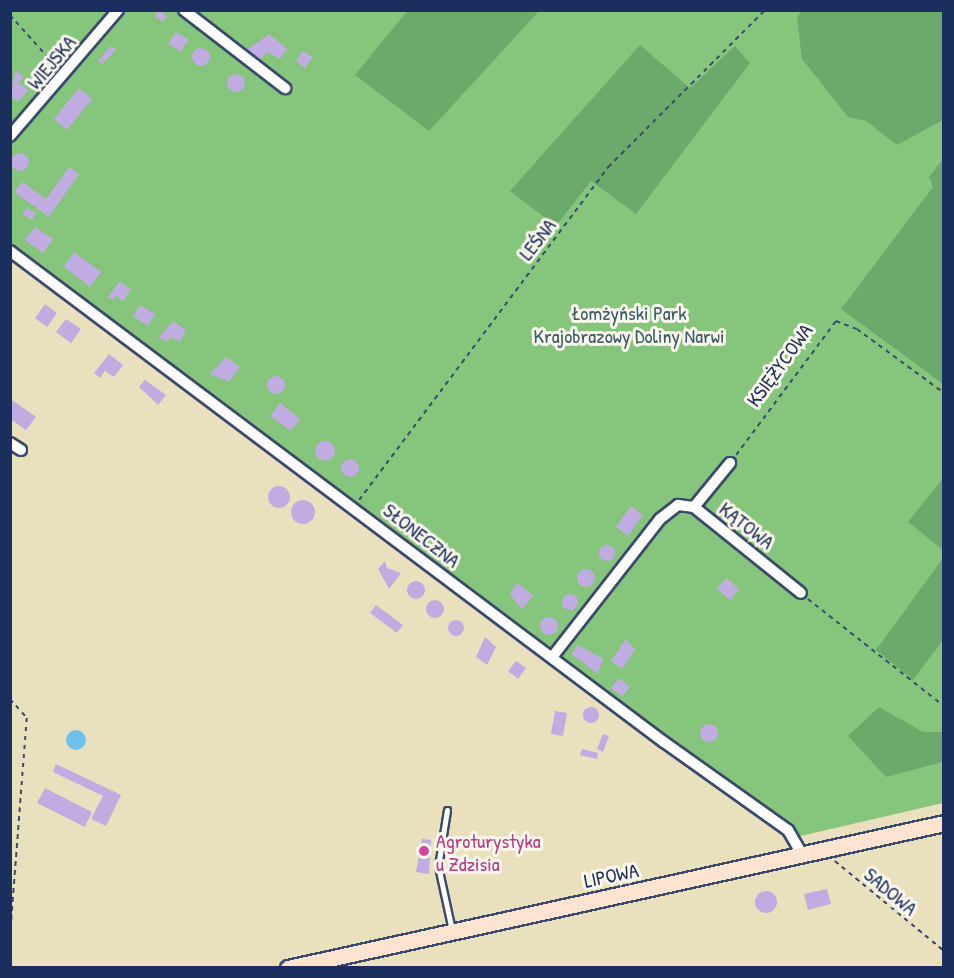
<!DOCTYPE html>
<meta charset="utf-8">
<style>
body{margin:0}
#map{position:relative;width:954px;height:978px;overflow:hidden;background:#e9e0bd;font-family:"Patrick Hand",sans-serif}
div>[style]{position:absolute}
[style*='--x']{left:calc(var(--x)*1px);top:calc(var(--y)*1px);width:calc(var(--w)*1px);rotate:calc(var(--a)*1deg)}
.green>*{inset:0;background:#86c57c}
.forest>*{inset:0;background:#6caa6c}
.water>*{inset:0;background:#6ec1ea}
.round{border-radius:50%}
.building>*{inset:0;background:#c1ace1}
.path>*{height:1.5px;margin-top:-0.75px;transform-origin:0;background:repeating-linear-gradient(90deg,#3a4a6c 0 4.5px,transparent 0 9px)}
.roads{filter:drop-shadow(2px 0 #3a4a6c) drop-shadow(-2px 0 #3a4a6c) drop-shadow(0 2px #3a4a6c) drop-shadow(0 -2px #3a4a6c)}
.lane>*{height:5px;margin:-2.5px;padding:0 2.5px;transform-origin:2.5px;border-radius:2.5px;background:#fff}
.street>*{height:10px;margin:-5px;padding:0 5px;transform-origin:5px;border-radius:5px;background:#fff}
.secondary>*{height:15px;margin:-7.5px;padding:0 7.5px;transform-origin:7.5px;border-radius:7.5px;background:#fde4d1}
.dots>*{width:16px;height:16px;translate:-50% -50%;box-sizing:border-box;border:3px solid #fbf7ec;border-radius:50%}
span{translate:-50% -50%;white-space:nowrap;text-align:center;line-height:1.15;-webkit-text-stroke:6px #fbf7ec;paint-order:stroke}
.street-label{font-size:20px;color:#1b2f5e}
.park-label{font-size:20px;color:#3b5c67}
.hotel-label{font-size:20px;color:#b23c85}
.left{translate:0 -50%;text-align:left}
.frame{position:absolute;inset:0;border:12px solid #1b2f5e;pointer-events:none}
</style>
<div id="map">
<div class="green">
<div style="clip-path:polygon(10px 11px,943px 11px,943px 803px,792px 838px,11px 257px)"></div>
</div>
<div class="forest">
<div style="clip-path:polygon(408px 10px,539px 10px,539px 11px,429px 131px,355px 75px)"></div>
<div style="clip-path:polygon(801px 11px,943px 11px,943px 120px,897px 145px,866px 121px,848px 117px,802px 59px,797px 18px)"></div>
<div style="clip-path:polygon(640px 45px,690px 88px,735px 46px,750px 63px,636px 214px,591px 181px,556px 226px,510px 191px)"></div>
<div style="clip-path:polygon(943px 159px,943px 384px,841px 309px,933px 187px,929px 177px)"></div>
<div style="clip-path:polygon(943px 478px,943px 550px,908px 522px)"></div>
<div style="clip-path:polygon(943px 558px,943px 640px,913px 680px,876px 650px)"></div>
<div style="clip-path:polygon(879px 707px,923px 732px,943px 732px,943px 762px,886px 777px,848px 736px)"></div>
</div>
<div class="water">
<div class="round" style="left:66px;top:730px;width:20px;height:20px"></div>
</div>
<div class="building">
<div style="clip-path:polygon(159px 10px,167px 16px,163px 22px,155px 16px)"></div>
<div style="clip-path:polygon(176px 32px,188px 39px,181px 52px,168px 44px)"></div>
<div style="clip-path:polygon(269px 34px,287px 49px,280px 59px,267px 52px,259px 61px,245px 51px)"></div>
<div style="clip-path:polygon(110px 46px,116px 50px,102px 64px,98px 61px)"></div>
<div class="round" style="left:192px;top:48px;width:18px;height:18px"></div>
<div style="clip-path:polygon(303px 51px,313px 57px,305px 68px,296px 61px)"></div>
<div style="clip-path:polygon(16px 70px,24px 77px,18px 83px,28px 90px,18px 102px,10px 95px)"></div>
<div class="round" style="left:227px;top:74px;width:18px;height:18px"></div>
<div style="clip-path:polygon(79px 88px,92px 99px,67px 130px,54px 119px)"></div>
<div class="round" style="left:11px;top:153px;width:18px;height:18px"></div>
<div style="clip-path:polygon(69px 167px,79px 174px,49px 217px,14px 192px,22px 182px,46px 199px)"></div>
<div style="clip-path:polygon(27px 208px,36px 213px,32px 220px,23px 214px)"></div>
<div style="clip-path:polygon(35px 227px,53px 239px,43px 253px,25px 240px)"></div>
<div style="clip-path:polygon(74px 252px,101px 272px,90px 287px,64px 267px)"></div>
<div style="clip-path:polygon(120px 281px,131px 290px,123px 301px,116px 296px,113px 300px,108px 297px)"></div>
<div style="clip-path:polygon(45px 304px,57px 313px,47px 327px,35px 318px)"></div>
<div style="clip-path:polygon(140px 305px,155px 314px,148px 326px,133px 316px)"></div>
<div style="clip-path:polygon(66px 319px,81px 329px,71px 343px,56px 332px)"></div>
<div style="clip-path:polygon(173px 321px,186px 330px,180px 342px,172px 337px,166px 342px,159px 337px)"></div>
<div style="clip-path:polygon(109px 354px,123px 365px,114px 377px,105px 371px,100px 378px,94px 373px)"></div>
<div style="clip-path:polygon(226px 357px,240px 367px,229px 382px,210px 374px)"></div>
<div class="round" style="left:267px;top:376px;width:18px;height:18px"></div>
<div style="clip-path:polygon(145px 380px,166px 395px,158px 405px,139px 387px)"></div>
<div style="clip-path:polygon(12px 400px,36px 417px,26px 430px,10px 419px)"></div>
<div style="clip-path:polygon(280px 403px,300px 419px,291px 431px,270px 416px)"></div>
<div class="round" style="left:315px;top:441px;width:20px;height:20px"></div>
<div class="round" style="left:341px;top:459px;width:18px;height:18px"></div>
<div class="round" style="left:268px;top:486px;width:22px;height:22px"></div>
<div class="round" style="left:291px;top:500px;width:24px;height:24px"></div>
<div style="clip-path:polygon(631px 506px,643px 515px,628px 536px,616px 527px)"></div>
<div class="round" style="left:599px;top:545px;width:16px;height:16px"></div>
<div style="clip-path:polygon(385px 561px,387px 568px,401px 573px,389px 589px,378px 569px)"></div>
<div class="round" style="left:577px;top:569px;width:18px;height:18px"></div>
<div style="clip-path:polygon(726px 578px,739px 589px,730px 600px,717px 589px)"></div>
<div class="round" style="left:407px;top:581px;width:18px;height:18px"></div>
<div style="clip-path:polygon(517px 583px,533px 595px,522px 610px,510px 594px)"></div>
<div class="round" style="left:562px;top:594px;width:16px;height:16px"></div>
<div class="round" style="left:426px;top:600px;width:18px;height:18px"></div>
<div style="clip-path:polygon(376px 605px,403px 625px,397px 633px,370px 613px)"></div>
<div class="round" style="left:540px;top:617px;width:18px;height:18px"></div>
<div class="round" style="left:448px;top:620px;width:16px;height:16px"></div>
<div style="clip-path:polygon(485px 637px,496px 647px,487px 665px,476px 657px)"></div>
<div style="clip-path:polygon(626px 639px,635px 650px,622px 669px,611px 661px)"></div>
<div style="clip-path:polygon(578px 645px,603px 659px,598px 674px,571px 654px)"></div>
<div style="clip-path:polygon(516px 661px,526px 668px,518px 679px,508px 671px)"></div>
<div style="clip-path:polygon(619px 678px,630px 687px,622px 697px,611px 688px)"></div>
<div class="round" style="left:583px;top:707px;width:16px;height:16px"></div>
<div style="clip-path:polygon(555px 711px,567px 713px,563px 736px,551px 734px)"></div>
<div class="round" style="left:700px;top:724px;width:18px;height:18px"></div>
<div style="clip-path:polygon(603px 734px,609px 736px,603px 752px,597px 749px)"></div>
<div style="clip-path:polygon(582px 749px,598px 753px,597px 759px,580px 755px)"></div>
<div style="clip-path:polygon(56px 764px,121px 795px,106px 826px,91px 819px,103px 796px,53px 772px)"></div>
<div style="clip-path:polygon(45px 788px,92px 812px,85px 827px,37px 803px)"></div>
<div style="clip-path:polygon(422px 839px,431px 840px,429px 874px,416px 872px)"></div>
<div style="clip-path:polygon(827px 889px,831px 904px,808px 910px,804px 894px)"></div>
<div class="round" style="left:755px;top:891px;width:22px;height:22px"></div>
</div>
<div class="path">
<div style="--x:10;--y:15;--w:64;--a:48.1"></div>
<div style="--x:736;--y:455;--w:167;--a:-53.3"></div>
<div style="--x:836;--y:321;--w:22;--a:21"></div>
<div style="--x:857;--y:329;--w:108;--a:36.3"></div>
<div style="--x:359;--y:500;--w:416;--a:-53.2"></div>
<div style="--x:608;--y:167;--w:222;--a:-45"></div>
<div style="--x:808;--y:599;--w:173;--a:38.2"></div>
<div style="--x:10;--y:699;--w:25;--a:48"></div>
<div style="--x:27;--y:718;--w:222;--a:94.4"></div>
<div style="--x:835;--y:861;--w:141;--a:39.5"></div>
</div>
<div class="roads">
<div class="lane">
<div style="--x:447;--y:810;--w:57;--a:99.1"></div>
<div style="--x:438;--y:866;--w:66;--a:77.7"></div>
</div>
<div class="street">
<div style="--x:184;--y:10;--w:128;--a:37.7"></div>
<div style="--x:10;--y:136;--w:166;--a:-49.4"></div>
<div style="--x:10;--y:251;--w:818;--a:36.9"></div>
<div style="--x:664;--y:742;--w:152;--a:35.4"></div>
<div style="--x:788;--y:830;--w:28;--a:60"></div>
<div style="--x:10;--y:443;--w:13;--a:32"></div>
<div style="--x:694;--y:507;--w:57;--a:-50.7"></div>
<div style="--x:553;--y:656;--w:174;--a:-52"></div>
<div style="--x:660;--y:519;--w:23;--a:-38"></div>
<div style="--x:678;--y:505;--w:16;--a:7"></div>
<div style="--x:694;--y:507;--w:137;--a:38.8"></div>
</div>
<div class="secondary">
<div style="--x:288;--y:968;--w:672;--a:-12.46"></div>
</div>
</div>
<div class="dots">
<div style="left:424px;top:851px;background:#d1479c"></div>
</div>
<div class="street-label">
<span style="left:51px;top:62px;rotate:-50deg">WIEJSKA</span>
<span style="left:537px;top:239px;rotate:-52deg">LEŚNA</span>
<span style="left:779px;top:365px;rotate:-54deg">KSIĘŻYCOWA</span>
<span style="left:747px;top:525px;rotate:38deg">KĄTOWA</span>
<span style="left:422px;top:535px;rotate:38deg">SŁONECZNA</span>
<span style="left:611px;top:875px;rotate:-12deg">LIPOWA</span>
<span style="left:891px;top:891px;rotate:40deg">SADOWA</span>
</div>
<div class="park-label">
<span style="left:629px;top:324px">Łomżyński Park<br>Krajobrazowy Doliny Narwi</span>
</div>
<div class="hotel-label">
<span class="left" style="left:436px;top:852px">Agroturystyka<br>u Zdzisia</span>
</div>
<div class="frame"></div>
</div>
